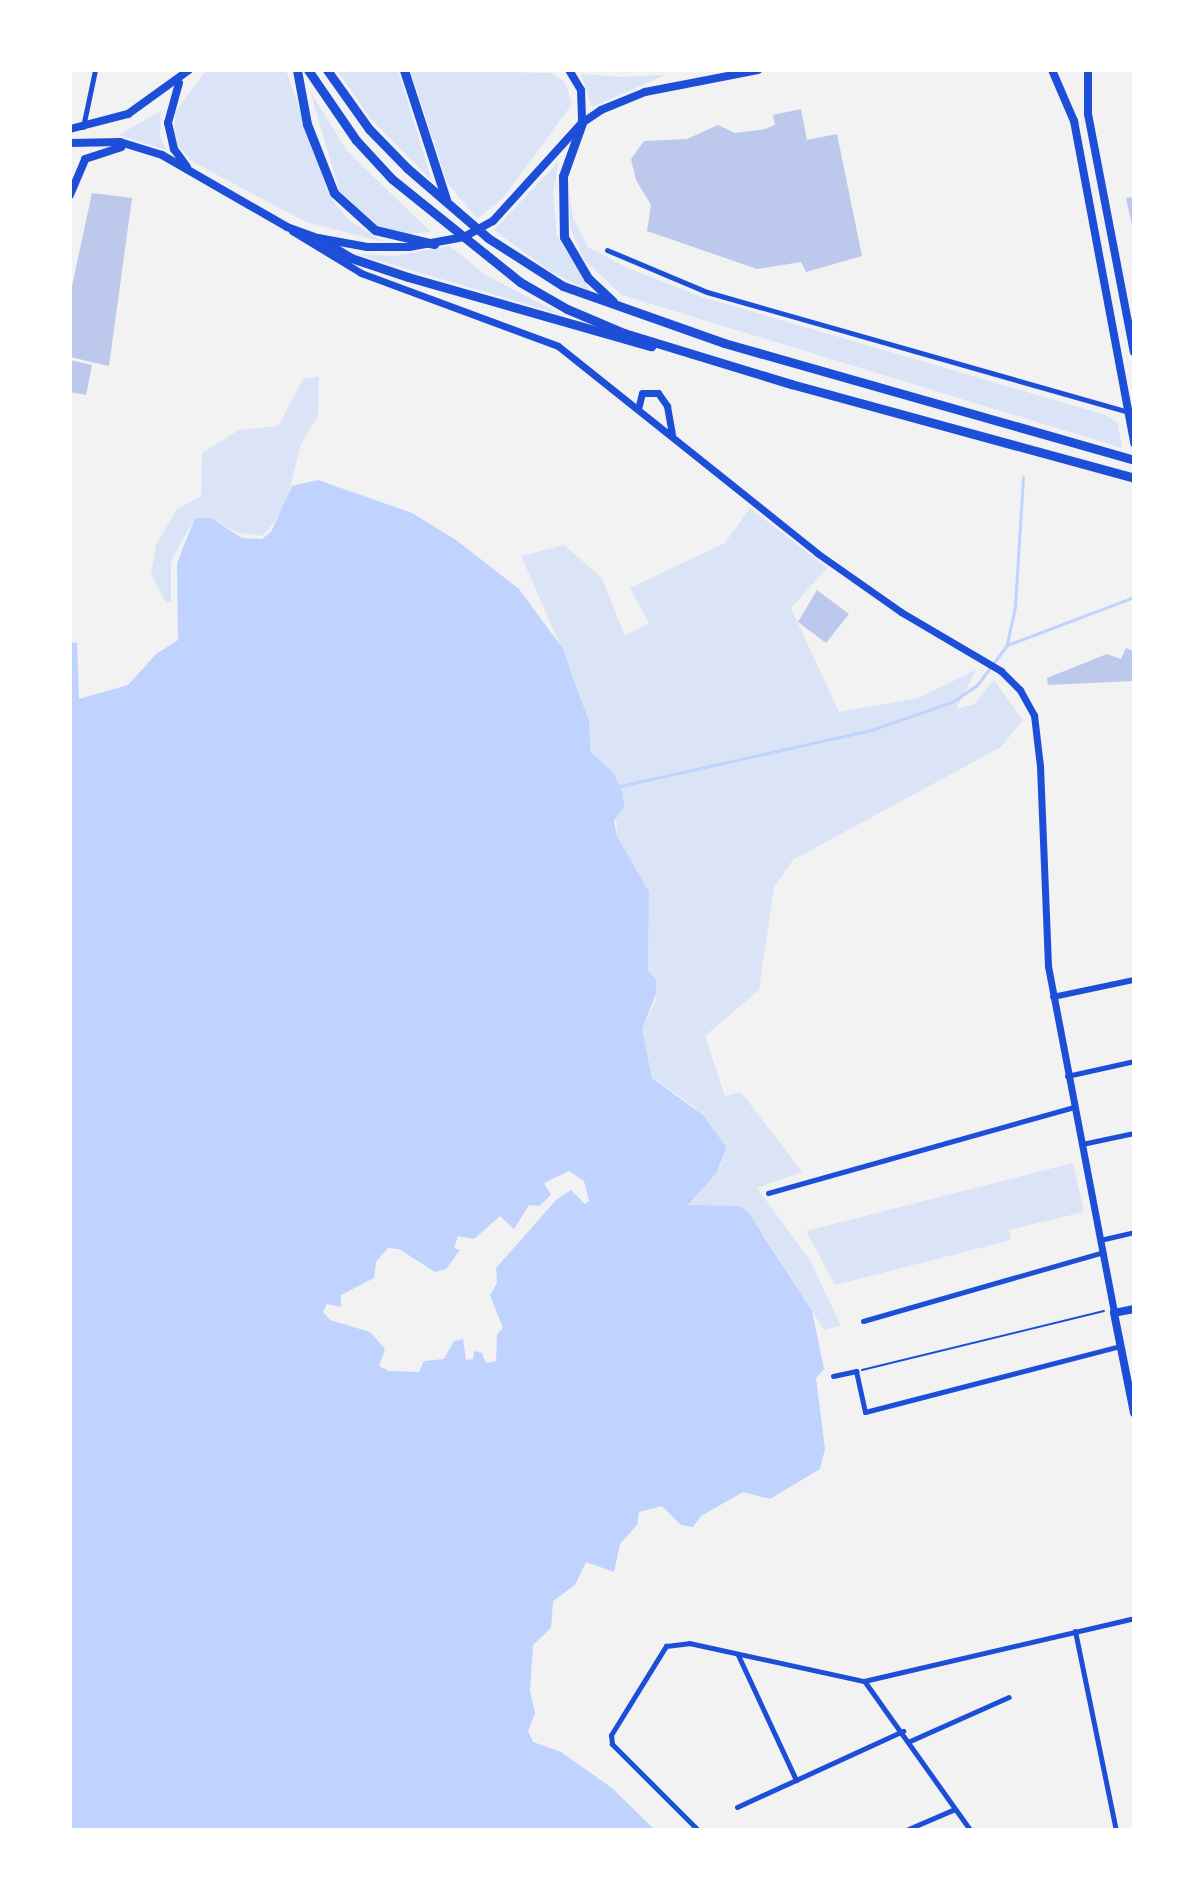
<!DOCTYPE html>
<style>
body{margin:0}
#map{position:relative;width:1204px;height:1900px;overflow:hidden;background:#f2f2f2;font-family:Mulish,sans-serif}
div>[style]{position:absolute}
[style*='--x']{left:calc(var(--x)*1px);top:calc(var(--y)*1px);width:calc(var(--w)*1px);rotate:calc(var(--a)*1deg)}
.green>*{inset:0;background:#dbe4f7}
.water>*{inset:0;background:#bfd3fe}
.stream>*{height:3px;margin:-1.5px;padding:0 1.5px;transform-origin:1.5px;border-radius:1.5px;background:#bfd3fe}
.building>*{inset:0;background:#bdc9ec}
.path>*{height:2px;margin:-1px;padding:0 1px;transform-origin:1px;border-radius:1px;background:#1d4ed8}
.minor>*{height:5px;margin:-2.5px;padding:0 2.5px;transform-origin:2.5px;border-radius:2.5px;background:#1d4ed8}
.tertiary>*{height:6px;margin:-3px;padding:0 3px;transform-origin:3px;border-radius:3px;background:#1d4ed8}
.secondary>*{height:7px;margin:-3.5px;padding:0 3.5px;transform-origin:3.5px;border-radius:3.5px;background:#1d4ed8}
.primary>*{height:8px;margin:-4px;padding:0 4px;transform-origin:4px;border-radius:4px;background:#1d4ed8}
.motorway>*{height:9px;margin:-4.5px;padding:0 4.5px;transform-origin:4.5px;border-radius:4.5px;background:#1d4ed8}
span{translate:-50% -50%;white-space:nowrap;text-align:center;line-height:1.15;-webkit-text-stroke:7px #fff;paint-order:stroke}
.frame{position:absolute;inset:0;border:72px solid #fff;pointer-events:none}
</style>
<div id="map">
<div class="green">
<div style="clip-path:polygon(207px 70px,286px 70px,329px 196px,349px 220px,383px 242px,306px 222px,191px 161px,174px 141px,175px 112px)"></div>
<div style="clip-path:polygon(337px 70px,398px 70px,432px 181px,370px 118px)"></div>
<div style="clip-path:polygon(410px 70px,551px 73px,565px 82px,572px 104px,503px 198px,477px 219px,447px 182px)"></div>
<div style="clip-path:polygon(581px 74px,622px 77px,665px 75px,592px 107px)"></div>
<div style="clip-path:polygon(310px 91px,347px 151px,431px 232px,402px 234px,376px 225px,340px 193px)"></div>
<div style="clip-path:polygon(161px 111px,160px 136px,166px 150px,119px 135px)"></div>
<div style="clip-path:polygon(559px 161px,553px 193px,557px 235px,592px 293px,550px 271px,494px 230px)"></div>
<div style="clip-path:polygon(569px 191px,573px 218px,588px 247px,628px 268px,702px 297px,1106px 415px,1118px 424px,1122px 448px,622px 295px,584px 260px,570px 227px)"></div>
<div style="clip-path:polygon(449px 246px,486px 275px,560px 314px,356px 254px,394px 256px)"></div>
<div style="clip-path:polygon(319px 376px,318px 416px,301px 444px,286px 503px,273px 524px,262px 536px,238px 533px,211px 518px,195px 518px,171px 561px,171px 602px,166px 603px,151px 574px,156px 545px,177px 509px,201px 496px,202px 453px,239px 430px,278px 426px,303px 379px)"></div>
<div style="clip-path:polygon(750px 508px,827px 568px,791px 608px,839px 712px,918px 698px,976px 670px,956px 709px,974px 704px,994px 680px,1023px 720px,1001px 747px,793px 860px,774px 887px,759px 990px,705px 1036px,725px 1096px,741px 1092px,802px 1172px,757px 1188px,810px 1260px,841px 1326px,824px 1330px,764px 1235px,712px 1206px,688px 1206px,721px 1165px,696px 1108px,652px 1077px,642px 1029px,656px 999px,655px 979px,648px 971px,649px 892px,617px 836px,614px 775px,596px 761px,591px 748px,589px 721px,572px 672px,521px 556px,564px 545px,602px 578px,625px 636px,649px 623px,630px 588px,725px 543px)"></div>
<div style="clip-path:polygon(1073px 1163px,1084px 1212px,1009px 1230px,1011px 1240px,835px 1285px,806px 1231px)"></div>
</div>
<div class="water">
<div style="clip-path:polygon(evenodd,318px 480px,412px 513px,456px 540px,519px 589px,563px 649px,589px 721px,591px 752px,614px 774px,623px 794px,624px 807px,614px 821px,617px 836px,649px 892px,648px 971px,656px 980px,656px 994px,642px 1029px,652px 1078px,703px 1115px,726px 1147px,717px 1172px,688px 1205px,739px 1206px,748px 1212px,812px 1311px,824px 1369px,816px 1378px,825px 1449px,820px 1469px,770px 1499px,743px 1492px,701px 1516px,693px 1527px,681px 1525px,662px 1506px,639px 1512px,637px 1525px,620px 1544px,614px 1572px,586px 1562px,575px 1585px,553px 1601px,551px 1628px,533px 1645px,530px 1691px,535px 1713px,528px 1731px,533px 1742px,561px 1752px,612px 1788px,655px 1830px,70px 1830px,70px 642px,77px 643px,79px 699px,128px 685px,156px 654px,178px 640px,177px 563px,195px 518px,211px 518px,242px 538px,262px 539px,271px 532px,292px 486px,318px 480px,569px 1171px,584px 1181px,589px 1201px,585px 1204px,571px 1190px,556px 1200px,496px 1268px,497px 1283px,490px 1295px,503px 1328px,497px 1334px,496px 1361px,486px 1363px,482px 1353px,474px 1351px,473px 1359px,466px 1360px,463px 1339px,454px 1341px,444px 1359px,424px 1361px,419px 1372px,389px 1371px,379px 1366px,385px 1349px,370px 1332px,330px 1320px,323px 1312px,327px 1304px,341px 1307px,341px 1295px,374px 1278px,376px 1262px,388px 1248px,399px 1249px,435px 1272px,446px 1269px,460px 1250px,454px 1248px,458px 1236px,474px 1239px,500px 1216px,514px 1229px,529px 1205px,539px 1206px,551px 1195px,544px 1183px,569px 1171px)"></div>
</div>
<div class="stream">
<div style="--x:1007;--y:644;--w:40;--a:-78"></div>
<div style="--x:1015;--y:605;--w:128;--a:-86.4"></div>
<div style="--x:620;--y:786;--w:257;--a:-12.6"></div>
<div style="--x:871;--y:730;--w:86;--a:-19.1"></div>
<div style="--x:952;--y:702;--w:30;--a:-34"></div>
<div style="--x:977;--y:685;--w:50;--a:-53.1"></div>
<div style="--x:1007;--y:645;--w:136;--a:-20.7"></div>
</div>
<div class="building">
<div style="clip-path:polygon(801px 109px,807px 140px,837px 134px,862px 256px,806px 272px,801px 262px,757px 269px,647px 231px,651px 205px,636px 180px,631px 159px,644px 141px,687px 139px,718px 125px,735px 133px,765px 129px,775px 125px,773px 115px)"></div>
<div style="clip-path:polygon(92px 193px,132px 198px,109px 366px,70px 357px,70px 295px)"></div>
<div style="clip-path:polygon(1134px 197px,1134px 231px,1133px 231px,1126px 198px)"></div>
<div style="clip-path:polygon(70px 360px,92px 365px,86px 395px,70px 392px)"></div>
<div style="clip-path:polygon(817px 590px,849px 614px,826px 643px,798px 622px)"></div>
<div style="clip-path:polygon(1126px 648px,1134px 651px,1134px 681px,1048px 685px,1047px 678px,1107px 654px,1121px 659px)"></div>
</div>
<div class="path">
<div style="--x:862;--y:1370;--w:249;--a:-13.7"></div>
</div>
<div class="minor">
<div style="--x:83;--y:127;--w:58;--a:-78.1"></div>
<div style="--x:607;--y:250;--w:108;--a:22.8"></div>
<div style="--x:707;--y:292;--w:437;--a:15.9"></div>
<div style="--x:1067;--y:1076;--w:69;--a:-12.6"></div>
<div style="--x:1082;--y:1144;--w:53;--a:-11.9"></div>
<div style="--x:768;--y:1193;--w:317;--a:-15.7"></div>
<div style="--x:1100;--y:1240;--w:35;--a:-13"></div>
<div style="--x:863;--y:1321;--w:250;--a:-16"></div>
<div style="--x:833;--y:1376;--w:24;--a:-12"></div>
<div style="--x:856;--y:1371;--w:42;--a:77.6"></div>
<div style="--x:865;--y:1412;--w:263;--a:-14.5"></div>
<div style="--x:1075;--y:1631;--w:203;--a:78.4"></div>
<div style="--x:738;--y:1655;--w:138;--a:65.1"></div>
<div style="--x:865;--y:1682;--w:181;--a:54.6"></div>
<div style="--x:910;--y:1741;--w:108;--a:-24"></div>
<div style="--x:737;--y:1807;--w:183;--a:-24.6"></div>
<div style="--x:698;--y:1830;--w:122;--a:-135"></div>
<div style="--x:612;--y:1744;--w:9;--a:-96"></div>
<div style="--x:611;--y:1735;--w:105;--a:-58.3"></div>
<div style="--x:666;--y:1646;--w:23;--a:-7"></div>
<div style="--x:689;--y:1643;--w:179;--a:12.3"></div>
<div style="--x:864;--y:1681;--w:277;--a:-13.1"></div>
<div style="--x:906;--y:1830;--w:53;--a:-23.2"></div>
</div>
<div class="tertiary">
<div style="--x:1053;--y:997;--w:83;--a:-11.9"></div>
</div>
<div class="secondary">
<div style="--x:292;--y:231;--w:81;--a:31.3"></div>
<div style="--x:361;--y:273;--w:210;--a:20.3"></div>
<div style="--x:558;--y:346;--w:332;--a:38.6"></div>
<div style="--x:817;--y:553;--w:103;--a:35.1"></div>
<div style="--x:901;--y:612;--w:116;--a:30.5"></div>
<div style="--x:1001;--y:671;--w:27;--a:45"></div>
<div style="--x:1020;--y:690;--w:29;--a:61"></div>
<div style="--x:1034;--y:715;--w:51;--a:83.3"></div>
<div style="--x:1040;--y:766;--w:200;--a:87.7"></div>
<div style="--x:1048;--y:966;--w:353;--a:79.2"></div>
<div style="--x:638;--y:409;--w:16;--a:-76"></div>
<div style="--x:642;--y:393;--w:16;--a:0"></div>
<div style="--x:658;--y:393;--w:16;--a:55"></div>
<div style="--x:667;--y:406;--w:28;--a:80"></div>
</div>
<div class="primary">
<div style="--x:569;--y:70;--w:23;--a:59"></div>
<div style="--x:581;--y:90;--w:33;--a:88"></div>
<div style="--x:1052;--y:70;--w:56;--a:66.7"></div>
<div style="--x:1074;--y:121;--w:328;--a:79.4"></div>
<div style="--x:1088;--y:70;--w:44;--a:90"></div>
<div style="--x:1088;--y:114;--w:242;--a:79.1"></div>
<div style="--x:179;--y:83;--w:41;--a:105.4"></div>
<div style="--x:168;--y:123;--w:27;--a:77"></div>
<div style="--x:174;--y:149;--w:22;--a:54"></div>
<div style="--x:70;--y:129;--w:60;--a:-14.5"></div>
<div style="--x:128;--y:114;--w:75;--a:-35.8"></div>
<div style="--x:70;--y:143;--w:50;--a:-1.1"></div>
<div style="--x:120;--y:142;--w:44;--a:17.2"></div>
<div style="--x:162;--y:155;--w:144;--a:29.9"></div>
<div style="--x:287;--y:227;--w:33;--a:20"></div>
<div style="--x:318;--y:238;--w:50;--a:10.4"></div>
<div style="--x:367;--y:247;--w:42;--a:0"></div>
<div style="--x:409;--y:247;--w:56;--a:-10.3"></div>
<div style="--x:464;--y:237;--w:33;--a:-29"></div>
<div style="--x:493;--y:221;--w:132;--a:-47.8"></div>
<div style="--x:582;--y:123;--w:23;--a:-34"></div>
<div style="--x:601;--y:110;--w:48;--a:-22.2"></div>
<div style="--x:645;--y:92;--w:115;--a:-11"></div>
<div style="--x:70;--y:195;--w:39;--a:-67"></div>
<div style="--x:85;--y:159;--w:38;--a:-18"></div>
<div style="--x:1134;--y:1309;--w:20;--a:169"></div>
<div style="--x:1114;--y:1313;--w:102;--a:78.7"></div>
</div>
<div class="motorway">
<div style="--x:297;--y:70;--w:55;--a:79.5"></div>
<div style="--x:307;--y:124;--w:74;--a:68.6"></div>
<div style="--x:334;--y:193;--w:55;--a:42.1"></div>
<div style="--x:375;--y:230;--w:61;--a:13.3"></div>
<div style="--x:308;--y:70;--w:85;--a:55.6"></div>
<div style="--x:356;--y:140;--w:53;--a:47.3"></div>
<div style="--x:392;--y:179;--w:164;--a:38.8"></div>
<div style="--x:520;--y:282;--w:54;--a:29.9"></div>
<div style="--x:567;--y:309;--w:62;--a:22.8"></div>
<div style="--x:624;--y:333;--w:175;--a:17"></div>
<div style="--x:791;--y:384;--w:356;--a:15.3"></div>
<div style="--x:327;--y:70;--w:72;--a:54.6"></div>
<div style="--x:369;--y:129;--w:54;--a:45.7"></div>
<div style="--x:407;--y:168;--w:107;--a:40.8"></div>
<div style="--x:488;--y:238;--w:89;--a:32.6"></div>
<div style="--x:563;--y:286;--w:171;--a:19.5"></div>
<div style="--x:724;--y:343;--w:426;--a:15.9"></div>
<div style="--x:404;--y:70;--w:136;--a:72"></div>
<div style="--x:582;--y:123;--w:56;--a:109.7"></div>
<div style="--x:563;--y:176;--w:61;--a:89.1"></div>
<div style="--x:564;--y:237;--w:48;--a:59.7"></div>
<div style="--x:588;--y:278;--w:34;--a:43"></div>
<div style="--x:318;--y:238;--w:39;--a:31"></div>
<div style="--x:351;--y:258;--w:60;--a:18.4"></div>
<div style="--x:408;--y:277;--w:253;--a:15.9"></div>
</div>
<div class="frame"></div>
</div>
